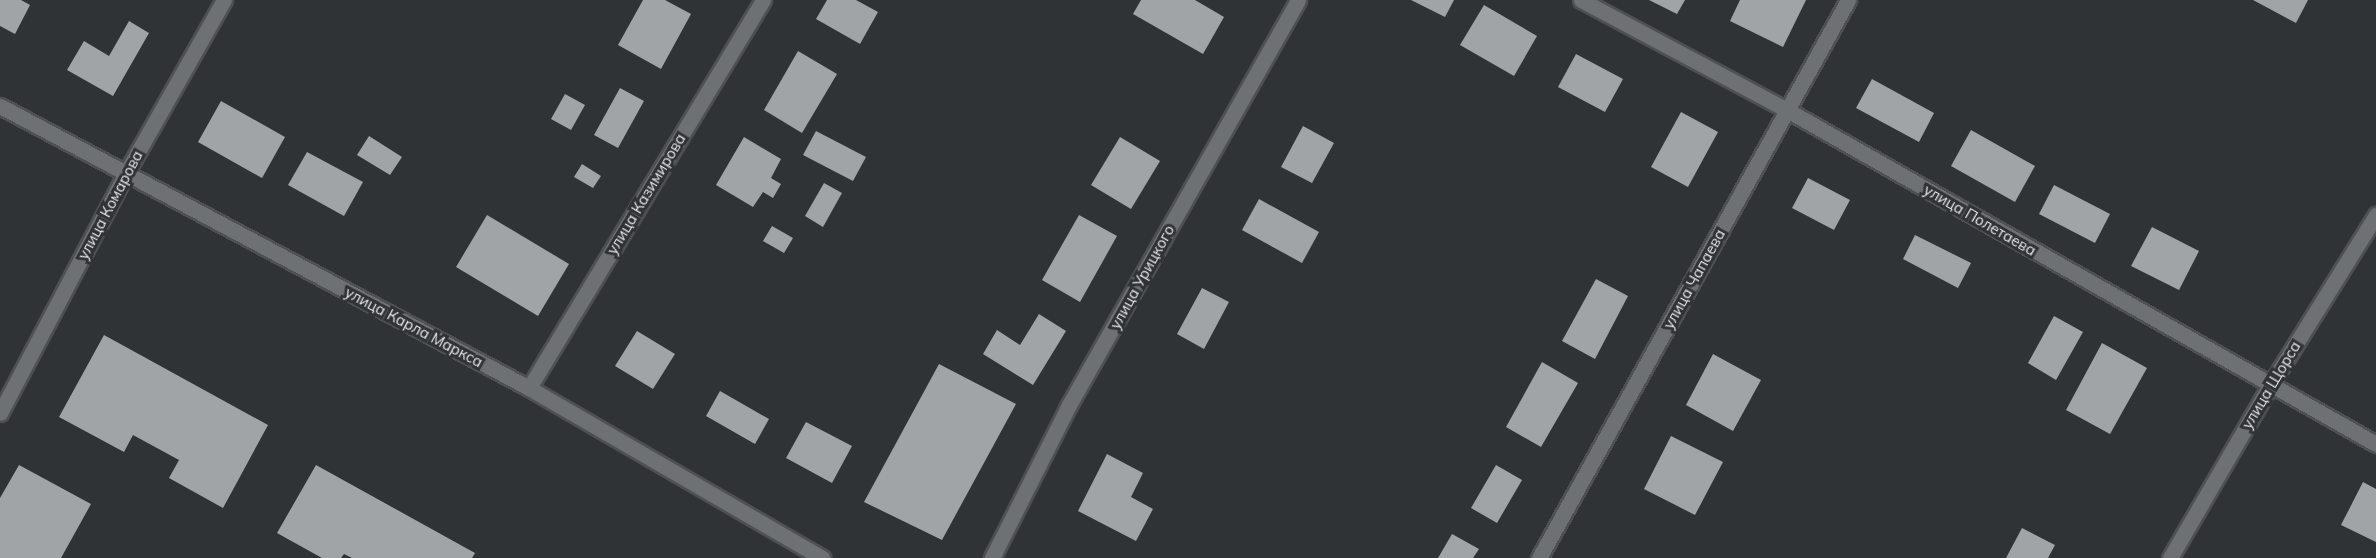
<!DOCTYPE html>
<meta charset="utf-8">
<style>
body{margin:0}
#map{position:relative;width:2376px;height:558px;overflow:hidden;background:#303335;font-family:Mulish,sans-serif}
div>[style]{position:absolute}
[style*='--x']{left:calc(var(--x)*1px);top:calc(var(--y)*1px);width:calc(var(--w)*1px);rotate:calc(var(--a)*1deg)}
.building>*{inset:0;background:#a1a4a6}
.roads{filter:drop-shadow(2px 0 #4e5052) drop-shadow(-2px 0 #4e5052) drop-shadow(0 2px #4e5052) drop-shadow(0 -2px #4e5052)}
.street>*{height:15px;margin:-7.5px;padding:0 7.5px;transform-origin:7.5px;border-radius:7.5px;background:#6e7173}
.secondary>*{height:15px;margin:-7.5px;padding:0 7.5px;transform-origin:7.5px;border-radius:7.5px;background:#6e7173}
span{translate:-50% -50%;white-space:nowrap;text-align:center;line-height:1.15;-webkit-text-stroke:6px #303335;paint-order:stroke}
.street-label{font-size:15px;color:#e6e8ea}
</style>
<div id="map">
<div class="building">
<div style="clip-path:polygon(0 0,21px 0,30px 5px,15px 34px,0 26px)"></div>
<div style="clip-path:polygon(643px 0,665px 0,691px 14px,661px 69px,618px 45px)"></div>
<div style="clip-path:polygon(827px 0,856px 0,878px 12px,860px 44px,816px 19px)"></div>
<div style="clip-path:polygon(1141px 0,1195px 0,1224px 17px,1203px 54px,1133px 14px)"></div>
<div style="clip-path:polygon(1411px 0,1454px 0,1445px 17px)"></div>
<div style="clip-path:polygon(1649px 0,1685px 0,1677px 14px)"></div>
<div style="clip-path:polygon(1740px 0,1806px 0,1783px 47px,1730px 21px)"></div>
<div style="clip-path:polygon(2253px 0,2308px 0,2296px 23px)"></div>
<div style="clip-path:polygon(1484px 5px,1537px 36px,1514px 76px,1460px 45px)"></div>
<div style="clip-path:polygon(129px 21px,149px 33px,113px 96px,67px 70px,84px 41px,109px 56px)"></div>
<div style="clip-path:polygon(798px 51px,837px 74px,802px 133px,764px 110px)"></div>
<div style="clip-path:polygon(1576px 54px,1623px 79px,1605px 112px,1558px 87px)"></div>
<div style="clip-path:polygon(1872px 79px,1934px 113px,1919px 142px,1856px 108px)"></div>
<div style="clip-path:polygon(620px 88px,644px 101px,618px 148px,594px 135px)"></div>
<div style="clip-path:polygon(565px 94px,585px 105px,571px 130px,551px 119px)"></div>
<div style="clip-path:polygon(221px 101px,285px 137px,262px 178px,198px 142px)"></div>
<div style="clip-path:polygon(1681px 112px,1718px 132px,1688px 187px,1651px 167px)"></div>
<div style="clip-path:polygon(1303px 126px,1334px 143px,1312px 183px,1281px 167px)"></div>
<div style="clip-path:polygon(1971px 130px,2035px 166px,2015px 202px,1951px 166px)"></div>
<div style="clip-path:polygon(816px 131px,866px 157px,853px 181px,803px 155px)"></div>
<div style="clip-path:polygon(369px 136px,402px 157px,390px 175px,357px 155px)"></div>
<div style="clip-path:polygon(744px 137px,781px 159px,771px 178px,781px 184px,773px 198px,763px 192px,753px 207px,716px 185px)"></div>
<div style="clip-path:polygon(1120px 137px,1160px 161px,1131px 209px,1091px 185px)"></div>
<div style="clip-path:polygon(307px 152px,363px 182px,344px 216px,288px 185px)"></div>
<div style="clip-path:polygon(582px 164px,601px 176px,593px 188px,574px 177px)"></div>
<div style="clip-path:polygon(1808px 178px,1850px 200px,1834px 230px,1792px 208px)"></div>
<div style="clip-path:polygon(824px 183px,842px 193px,823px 227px,805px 216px)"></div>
<div style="clip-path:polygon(2054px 185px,2110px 214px,2095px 243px,2039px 214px)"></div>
<div style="clip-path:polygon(1259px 199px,1319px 232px,1302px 263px,1242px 230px)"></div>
<div style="clip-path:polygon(487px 215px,569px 264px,538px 316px,456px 267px)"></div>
<div style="clip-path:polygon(1079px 215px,1117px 236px,1080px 302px,1042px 280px)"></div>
<div style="clip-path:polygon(772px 226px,793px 238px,784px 253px,763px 241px)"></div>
<div style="clip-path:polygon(2152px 227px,2199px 251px,2179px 290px,2131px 266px)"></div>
<div style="clip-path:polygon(1915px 235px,1971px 263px,1958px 288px,1903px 259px)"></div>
<div style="clip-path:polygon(1596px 279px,1628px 296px,1595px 359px,1562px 341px)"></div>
<div style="clip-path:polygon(1202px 288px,1229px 302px,1204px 349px,1177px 334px)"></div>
<div style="clip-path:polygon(1039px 314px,1066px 331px,1033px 385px,983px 354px,997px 330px,1020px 345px)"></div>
<div style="clip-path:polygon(2054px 316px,2083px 332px,2056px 380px,2028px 363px)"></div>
<div style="clip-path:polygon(637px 331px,675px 354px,653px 389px,615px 366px)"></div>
<div style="clip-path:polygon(104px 335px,268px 425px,223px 508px,169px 478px,179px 460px,133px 435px,124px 452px,59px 417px)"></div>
<div style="clip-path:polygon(2102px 343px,2147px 368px,2110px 434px,2066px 410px)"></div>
<div style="clip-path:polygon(1713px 354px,1761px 380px,1733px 431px,1686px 405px)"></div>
<div style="clip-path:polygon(1542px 362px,1578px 383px,1541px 447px,1506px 427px)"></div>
<div style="clip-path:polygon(939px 364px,1016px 404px,942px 540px,864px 502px)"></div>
<div style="clip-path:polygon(720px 391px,769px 419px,755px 444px,706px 416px)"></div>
<div style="clip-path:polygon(806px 422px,852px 446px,832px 483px,786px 458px)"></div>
<div style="clip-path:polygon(1671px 436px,1723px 462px,1695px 515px,1644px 489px)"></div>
<div style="clip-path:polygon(1107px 454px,1143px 473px,1131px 497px,1153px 509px,1136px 541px,1078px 511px)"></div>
<div style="clip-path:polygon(19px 465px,91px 504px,61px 558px,0 558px,0 498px)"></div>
<div style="clip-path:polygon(316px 465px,475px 553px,472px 558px,352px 558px,344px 554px,341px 558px,322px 558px,277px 533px)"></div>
<div style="clip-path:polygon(1496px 465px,1522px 480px,1497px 523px,1471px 508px)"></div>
<div style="clip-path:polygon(2363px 482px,2376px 489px,2376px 542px,2341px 525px)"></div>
<div style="clip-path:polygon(2022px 528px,2055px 545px,2048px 558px,2006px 558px)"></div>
<div style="clip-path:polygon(1452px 534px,1479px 549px,1473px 558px,1438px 558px)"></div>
</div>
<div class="roads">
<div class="street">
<div style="--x:1581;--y:0;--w:234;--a:28.1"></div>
<div style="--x:1787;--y:110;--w:677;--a:29.56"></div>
<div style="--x:529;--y:388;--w:453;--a:-58.9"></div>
<div style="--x:0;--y:413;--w:271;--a:-62.3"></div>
<div style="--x:126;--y:173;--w:199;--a:-60.5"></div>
<div style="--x:992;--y:558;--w:171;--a:-63.3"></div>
<div style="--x:1069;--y:405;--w:465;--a:-60.5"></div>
<div style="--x:1539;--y:558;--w:638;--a:-61.02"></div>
<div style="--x:2170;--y:558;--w:198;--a:-59.9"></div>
<div style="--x:2269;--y:387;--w:203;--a:-58.1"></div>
</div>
<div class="secondary">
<div style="--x:0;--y:106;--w:599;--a:28.06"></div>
<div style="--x:529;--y:388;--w:339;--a:30.1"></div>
</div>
</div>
<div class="street-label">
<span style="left:646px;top:194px;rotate:-59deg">улица Казимирова</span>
<span style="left:110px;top:205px;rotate:-62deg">улица Комарова</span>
<span style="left:1980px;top:220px;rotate:30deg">улица Полетаева</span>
<span style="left:1142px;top:277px;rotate:-61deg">улица Урицкого</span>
<span style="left:1694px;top:279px;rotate:-61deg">улица Чапаева</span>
<span style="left:414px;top:327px;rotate:28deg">улица Карла Маркса</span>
<span style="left:2271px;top:385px;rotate:-59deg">улица Щорса</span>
</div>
</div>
